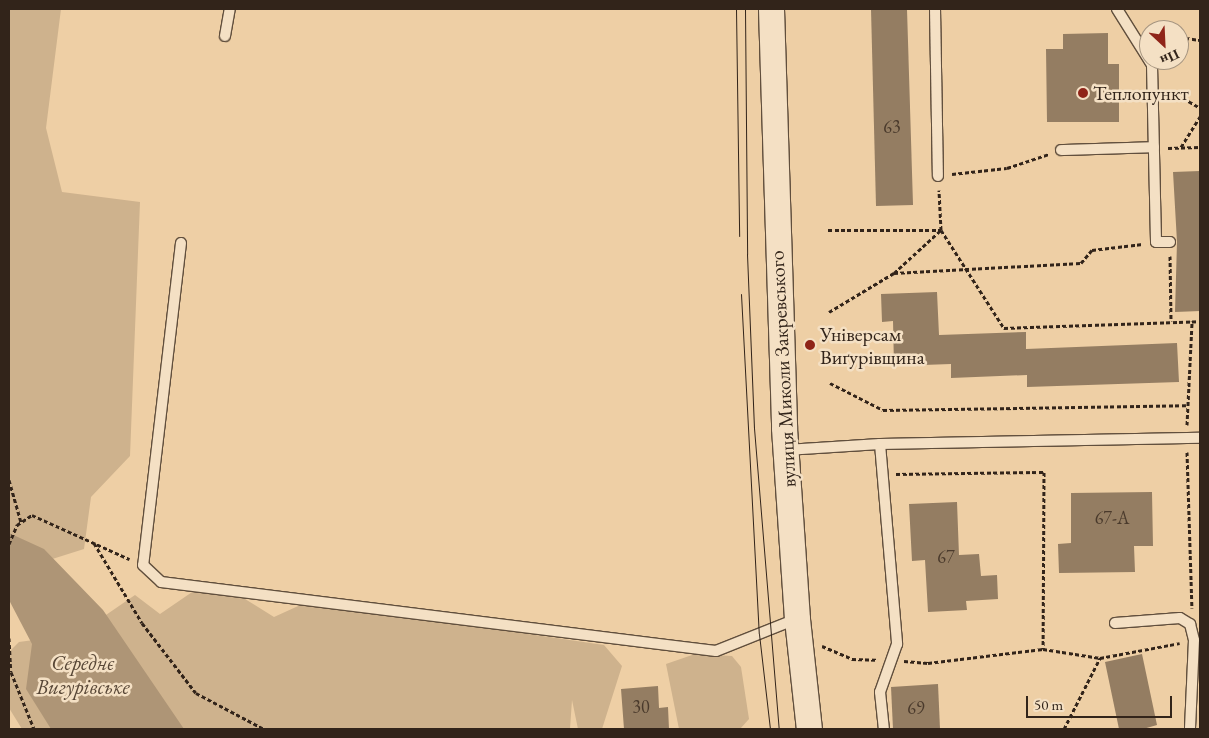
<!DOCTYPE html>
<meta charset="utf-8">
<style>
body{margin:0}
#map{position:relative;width:1209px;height:738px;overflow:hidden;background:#eecfa5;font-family:"EB Garamond",serif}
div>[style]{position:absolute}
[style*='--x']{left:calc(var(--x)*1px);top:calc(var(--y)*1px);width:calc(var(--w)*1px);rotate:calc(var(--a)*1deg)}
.green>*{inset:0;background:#ceb28d}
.water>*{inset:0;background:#ae9576}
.building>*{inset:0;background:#947d62}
.path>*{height:3px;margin-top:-1.5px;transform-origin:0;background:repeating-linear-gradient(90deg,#32241a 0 4px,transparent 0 6.5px)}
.roads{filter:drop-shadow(1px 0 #614f3d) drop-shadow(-1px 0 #614f3d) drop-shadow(0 1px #614f3d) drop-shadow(0 -1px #614f3d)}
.service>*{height:10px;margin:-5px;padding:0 5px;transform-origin:5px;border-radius:5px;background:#f4e0c4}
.tertiary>*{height:25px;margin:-12.5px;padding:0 12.5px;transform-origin:12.5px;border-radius:12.5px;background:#f4e0c4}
.tram>*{height:1px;margin:-0.5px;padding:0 0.5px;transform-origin:0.5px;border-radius:0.5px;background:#32241a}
.dots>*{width:14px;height:14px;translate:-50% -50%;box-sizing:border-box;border:2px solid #f4e0c4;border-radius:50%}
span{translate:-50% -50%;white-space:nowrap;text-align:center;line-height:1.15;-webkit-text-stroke:5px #f4e0c4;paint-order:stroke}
.number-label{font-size:18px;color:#4a3a2c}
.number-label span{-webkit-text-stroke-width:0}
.poi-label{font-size:20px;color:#32241a}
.left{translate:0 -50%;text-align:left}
.street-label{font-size:20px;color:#32241a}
.water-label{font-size:21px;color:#574636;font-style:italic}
.frame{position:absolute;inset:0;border:10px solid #32241a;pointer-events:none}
.north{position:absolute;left:1139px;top:20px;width:50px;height:50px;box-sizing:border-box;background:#f4e0c4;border:1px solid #a69580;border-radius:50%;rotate:155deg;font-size:14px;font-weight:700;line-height:20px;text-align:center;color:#32241a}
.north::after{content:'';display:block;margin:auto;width:18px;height:22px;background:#8f2418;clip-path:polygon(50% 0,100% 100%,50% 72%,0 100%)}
.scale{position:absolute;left:1026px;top:696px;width:146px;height:22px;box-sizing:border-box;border:2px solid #32241a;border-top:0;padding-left:6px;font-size:15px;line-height:18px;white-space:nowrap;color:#32241a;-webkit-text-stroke:4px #f4e0c4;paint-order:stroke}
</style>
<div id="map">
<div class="green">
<div style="clip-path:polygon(9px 9px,61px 9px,46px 128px,62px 192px,140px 202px,130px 456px,91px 497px,84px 549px,46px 561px,9px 534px)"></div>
<div style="clip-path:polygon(198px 588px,232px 591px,274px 617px,307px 602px,604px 645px,622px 666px,602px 729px,578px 729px,572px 700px,570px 729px,183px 729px,103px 617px,135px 595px,160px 614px)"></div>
<div style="clip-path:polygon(41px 639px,73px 729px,22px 729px,9px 708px,9px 652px,19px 642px)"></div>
<div style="clip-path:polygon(695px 654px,732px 656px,741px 667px,749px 719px,740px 729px,679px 729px,666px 664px)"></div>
</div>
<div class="water">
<div style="clip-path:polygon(9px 533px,44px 549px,103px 610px,184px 729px,51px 729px,26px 689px,32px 644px,9px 600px)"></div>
</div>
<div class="building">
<div style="clip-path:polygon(871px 9px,907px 9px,913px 205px,876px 206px)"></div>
<div style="clip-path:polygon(1108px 33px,1108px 64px,1119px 64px,1119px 122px,1047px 122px,1046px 49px,1063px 49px,1063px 34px)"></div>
<div style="clip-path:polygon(1200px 171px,1200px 311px,1175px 312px,1177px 242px,1173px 172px)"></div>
<div style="clip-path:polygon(937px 292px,939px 335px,1026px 332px,1026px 349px,1177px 343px,1179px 382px,1027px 387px,1027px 375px,951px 378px,951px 364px,894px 366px,893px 321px,882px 322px,881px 294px)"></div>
<div style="clip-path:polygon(1152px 492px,1153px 546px,1134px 546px,1135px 572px,1059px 573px,1058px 544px,1071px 543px,1071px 493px)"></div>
<div style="clip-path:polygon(957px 502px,959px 555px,979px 554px,981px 576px,997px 575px,998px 599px,966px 601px,967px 610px,928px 612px,925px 560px,912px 561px,909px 504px)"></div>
<div style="clip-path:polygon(1142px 654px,1157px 725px,1143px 729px,1119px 729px,1105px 662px)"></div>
<div style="clip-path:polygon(938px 684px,940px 729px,893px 729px,891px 687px)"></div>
<div style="clip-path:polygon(658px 686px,659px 708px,668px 707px,669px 729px,624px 729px,621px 689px)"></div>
</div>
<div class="path">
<div style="--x:1179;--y:37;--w:21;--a:8"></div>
<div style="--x:1166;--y:98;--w:17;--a:0"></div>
<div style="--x:1183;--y:98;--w:20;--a:30"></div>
<div style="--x:1181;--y:147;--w:36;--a:-58"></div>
<div style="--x:1168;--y:148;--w:32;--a:-2"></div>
<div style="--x:952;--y:174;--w:55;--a:-6.2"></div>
<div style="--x:1007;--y:168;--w:44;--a:-18.4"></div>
<div style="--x:828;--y:230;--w:113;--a:0"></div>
<div style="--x:941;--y:230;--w:117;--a:57.3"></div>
<div style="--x:1004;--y:328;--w:196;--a:-2"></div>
<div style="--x:1170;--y:256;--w:65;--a:89.1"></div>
<div style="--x:894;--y:273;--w:187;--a:-3.1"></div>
<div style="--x:1081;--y:263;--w:17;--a:-50"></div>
<div style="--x:1092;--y:250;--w:51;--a:-6.7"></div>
<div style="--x:829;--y:312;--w:76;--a:-31"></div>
<div style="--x:894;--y:273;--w:64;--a:-42.5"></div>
<div style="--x:941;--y:230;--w:40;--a:-92.9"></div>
<div style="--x:830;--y:383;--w:59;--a:27"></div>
<div style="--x:883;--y:410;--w:303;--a:-0.9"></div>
<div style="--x:1187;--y:425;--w:104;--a:-87.2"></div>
<div style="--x:1187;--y:452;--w:156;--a:88.2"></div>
<div style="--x:896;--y:474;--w:148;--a:-0.8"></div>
<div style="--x:1044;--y:472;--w:177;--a:90.3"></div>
<div style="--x:9;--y:480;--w:44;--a:74.1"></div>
<div style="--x:94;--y:543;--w:93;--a:59"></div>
<div style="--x:142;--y:623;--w:88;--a:52.4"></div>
<div style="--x:196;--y:693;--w:77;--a:27.9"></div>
<div style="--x:9;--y:544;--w:21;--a:-67"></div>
<div style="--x:17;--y:525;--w:18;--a:-34"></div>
<div style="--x:32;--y:515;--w:107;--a:24.4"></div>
<div style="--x:9;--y:638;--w:34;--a:87"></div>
<div style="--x:11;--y:672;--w:61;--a:68"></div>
<div style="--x:822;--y:646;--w:33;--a:23"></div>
<div style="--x:852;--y:659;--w:24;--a:2"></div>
<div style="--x:904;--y:661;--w:24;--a:5"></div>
<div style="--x:928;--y:663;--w:116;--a:-6.9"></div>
<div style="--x:1043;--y:649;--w:58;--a:9"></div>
<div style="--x:1100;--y:658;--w:81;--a:-10.6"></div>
<div style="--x:1064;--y:729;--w:80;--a:-63.1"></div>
</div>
<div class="roads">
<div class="service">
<div style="--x:935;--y:9;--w:167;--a:89"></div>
<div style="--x:1117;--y:9;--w:66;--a:58"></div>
<div style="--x:1152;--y:65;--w:177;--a:88.7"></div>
<div style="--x:1156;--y:242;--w:14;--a:0"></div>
<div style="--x:225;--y:36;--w:27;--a:-80"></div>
<div style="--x:1061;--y:150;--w:93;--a:-1.8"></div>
<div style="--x:181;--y:243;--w:324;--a:96.7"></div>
<div style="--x:143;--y:565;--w:25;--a:43"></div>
<div style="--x:161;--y:582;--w:559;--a:7.09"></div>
<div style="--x:716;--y:651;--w:86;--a:-21.8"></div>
<div style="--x:880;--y:444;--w:201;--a:85.1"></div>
<div style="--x:897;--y:644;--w:51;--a:109.5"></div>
<div style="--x:880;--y:692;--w:37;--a:84"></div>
<div style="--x:786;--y:450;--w:94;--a:-3.7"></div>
<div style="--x:880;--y:444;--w:320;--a:-1.1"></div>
<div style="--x:1115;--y:623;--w:65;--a:-4.4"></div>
<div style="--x:1180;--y:618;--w:12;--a:31"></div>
<div style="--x:1190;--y:624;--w:16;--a:76"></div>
<div style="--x:1194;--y:640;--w:89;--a:92.6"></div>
</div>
<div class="tertiary">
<div style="--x:771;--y:9;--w:419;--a:88.2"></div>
<div style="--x:784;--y:428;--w:191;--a:86.1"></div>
<div style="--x:797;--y:619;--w:111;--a:83.8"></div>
</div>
</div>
<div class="tram">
<div style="--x:736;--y:9;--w:227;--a:89.2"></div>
<div style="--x:745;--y:9;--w:245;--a:89.5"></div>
<div style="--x:747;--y:254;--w:174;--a:87.7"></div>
<div style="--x:754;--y:428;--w:302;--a:85.3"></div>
<div style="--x:741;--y:294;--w:340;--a:87"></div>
<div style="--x:759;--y:634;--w:96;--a:83.4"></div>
</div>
<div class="dots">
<div style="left:1083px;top:93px;background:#8f2418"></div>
<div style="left:810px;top:345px;background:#8f2418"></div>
</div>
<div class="number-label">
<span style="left:892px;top:127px">63</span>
<span style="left:1112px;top:518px">67-А</span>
<span style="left:946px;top:557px">67</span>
<span style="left:641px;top:707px">30</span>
<span style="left:916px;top:708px">69</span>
</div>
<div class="poi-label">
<span class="left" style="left:1093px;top:93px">Теплопункт</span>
<span class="left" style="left:820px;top:346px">Універсам<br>Виґурівщина</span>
</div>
<div class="street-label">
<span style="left:783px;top:369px;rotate:-93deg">вулиця Миколи Закревського</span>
</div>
<div class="water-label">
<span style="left:83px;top:675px">Середнє<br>Вигурівське</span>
</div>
<div class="frame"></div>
<div class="north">Пн</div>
<div class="scale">50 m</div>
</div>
